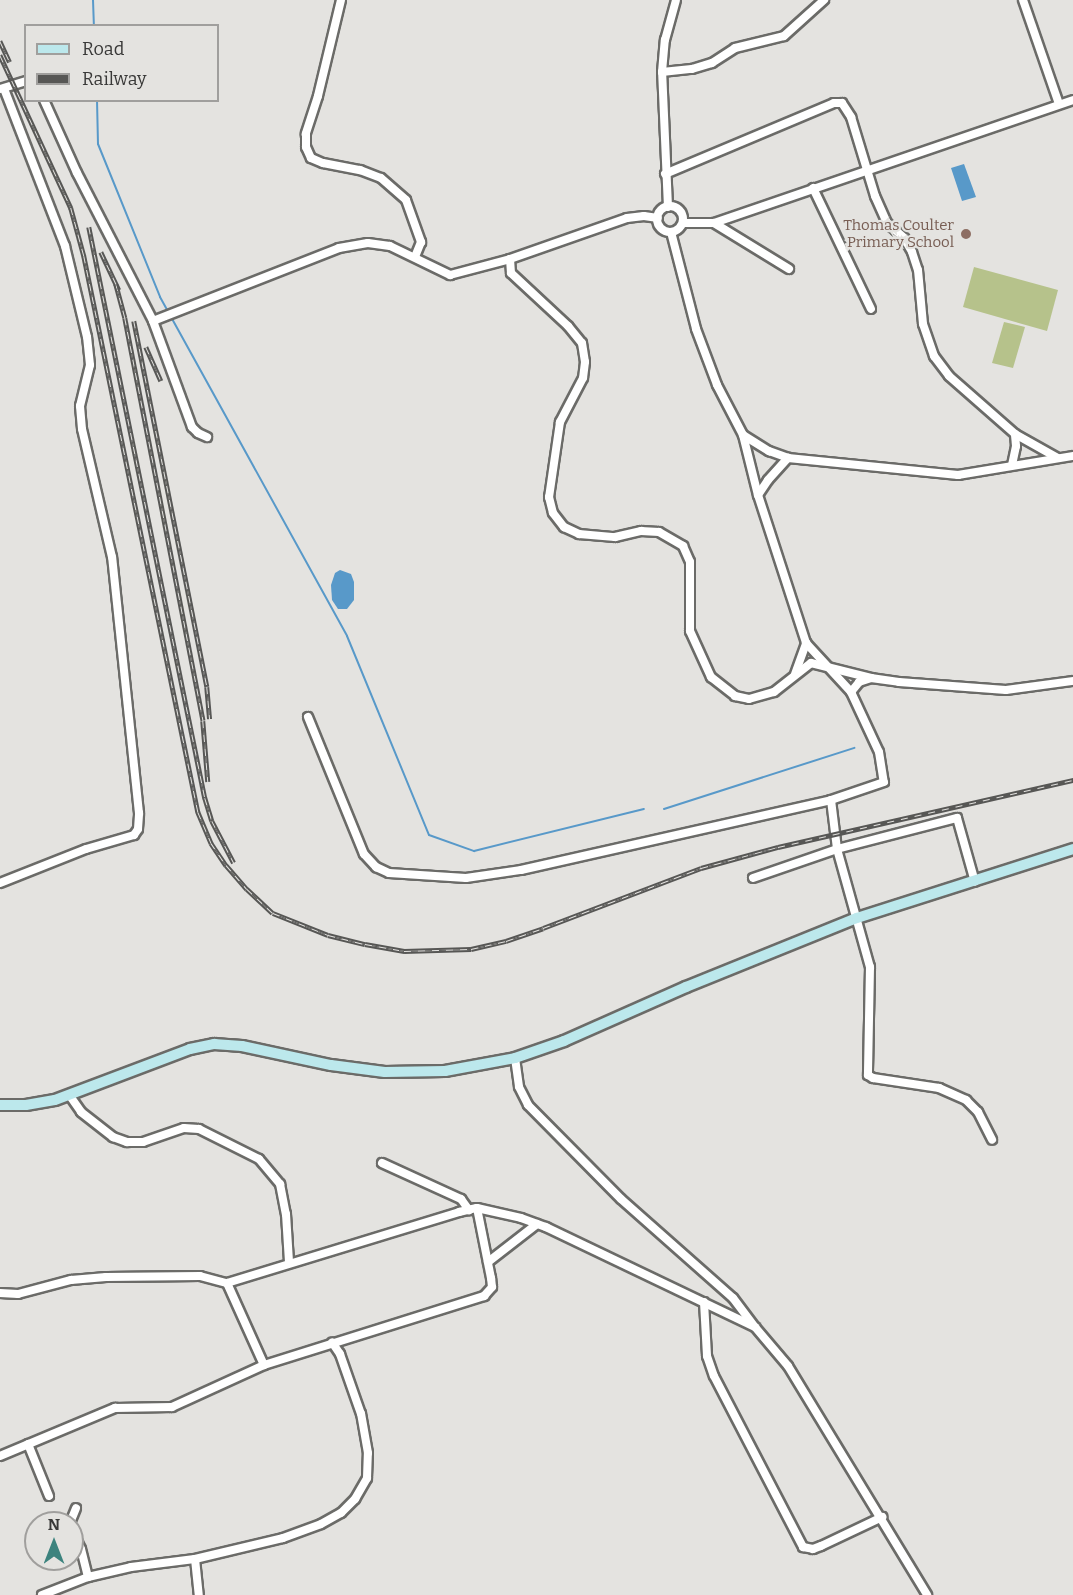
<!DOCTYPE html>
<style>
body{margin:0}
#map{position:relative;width:1073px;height:1595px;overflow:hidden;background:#e4e3e0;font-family:Bitter,serif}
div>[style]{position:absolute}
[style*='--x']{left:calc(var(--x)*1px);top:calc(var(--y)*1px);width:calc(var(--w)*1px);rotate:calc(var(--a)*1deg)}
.green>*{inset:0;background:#b6c28b}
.water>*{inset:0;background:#5899c9}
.stream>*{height:2px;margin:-1px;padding:0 1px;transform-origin:1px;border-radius:1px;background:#5899c9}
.roads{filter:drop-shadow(2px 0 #6b6b68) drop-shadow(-2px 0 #6b6b68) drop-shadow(0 2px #6b6b68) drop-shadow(0 -2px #6b6b68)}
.street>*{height:8px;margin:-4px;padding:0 4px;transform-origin:4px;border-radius:4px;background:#fff}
.street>.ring{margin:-4px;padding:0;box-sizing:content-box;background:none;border:8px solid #fff;border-radius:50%}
.secondary>*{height:10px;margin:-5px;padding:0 5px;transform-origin:5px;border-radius:5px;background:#bce8ec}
.rail>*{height:4.5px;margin-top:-2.25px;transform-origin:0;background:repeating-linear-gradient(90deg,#e4e3e0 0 7px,#575755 0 14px);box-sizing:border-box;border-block:2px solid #575755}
.dots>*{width:16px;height:16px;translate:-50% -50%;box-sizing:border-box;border:3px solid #e4e3e0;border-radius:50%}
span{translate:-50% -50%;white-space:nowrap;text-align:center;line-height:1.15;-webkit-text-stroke:4.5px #e4e3e0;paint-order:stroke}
.education-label{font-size:15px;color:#785e54}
.right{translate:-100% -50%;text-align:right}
.legend{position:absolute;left:24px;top:24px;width:195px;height:78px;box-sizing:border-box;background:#e4e3e0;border:2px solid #a09f9d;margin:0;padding:8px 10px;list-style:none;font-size:18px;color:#393938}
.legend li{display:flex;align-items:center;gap:12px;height:30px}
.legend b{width:30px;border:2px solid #a09f9d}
.north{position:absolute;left:24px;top:1511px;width:60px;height:60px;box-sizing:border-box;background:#e4e3e0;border:2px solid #a09f9d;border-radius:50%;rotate:0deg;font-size:16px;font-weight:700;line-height:24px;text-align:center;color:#393938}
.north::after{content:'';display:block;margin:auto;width:21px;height:27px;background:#3c837e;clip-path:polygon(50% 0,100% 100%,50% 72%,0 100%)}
</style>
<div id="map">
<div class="green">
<div style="clip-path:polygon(974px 267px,1058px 290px,1047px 331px,963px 307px)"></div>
<div style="clip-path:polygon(1004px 322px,1025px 327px,1013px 368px,992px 363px)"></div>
</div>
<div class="water">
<div style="clip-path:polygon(964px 164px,976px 197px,962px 201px,951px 168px)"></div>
<div style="clip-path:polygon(340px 570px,351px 574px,354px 582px,354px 600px,347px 609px,338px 609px,332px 600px,331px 585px,335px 573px)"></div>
</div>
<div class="stream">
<div style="--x:93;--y:0;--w:26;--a:88"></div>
<div style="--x:97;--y:100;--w:44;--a:88.7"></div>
<div style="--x:98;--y:144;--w:165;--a:67.9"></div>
<div style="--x:160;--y:297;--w:387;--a:61.1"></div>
<div style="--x:347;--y:636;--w:215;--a:67.6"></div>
<div style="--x:429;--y:835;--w:48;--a:19.6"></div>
<div style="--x:474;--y:851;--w:175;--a:-13.9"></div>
<div style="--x:664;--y:809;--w:200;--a:-17.8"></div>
</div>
<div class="roads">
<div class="street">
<div style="--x:341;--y:0;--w:99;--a:103.5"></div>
<div style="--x:318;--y:96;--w:40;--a:108"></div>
<div style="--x:306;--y:134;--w:13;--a:90"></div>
<div style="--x:306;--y:147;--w:12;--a:66"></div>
<div style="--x:311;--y:158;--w:13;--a:23"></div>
<div style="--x:323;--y:163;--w:38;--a:11"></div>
<div style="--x:360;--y:170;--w:22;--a:21"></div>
<div style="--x:381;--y:178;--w:33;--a:41"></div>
<div style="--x:406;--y:200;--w:45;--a:70.3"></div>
<div style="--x:421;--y:242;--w:16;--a:112"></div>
<div style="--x:1023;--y:0;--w:110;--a:70.9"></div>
<div style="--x:662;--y:72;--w:30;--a:-6"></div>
<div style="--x:692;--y:69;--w:21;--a:-17"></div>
<div style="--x:712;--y:63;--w:27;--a:-33"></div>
<div style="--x:735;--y:48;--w:50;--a:-13.8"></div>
<div style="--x:784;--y:36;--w:54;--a:-42"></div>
<div style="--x:0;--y:89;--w:27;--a:-17"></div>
<div style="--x:44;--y:100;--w:80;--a:65.7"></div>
<div style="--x:77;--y:173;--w:166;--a:62.8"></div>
<div style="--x:153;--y:321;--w:113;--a:69.8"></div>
<div style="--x:192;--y:427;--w:8;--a:45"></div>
<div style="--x:198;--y:433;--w:10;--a:24"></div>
<div style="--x:665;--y:174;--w:183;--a:-22.8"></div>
<div style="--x:834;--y:103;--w:8;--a:0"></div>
<div style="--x:842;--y:103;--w:17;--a:57"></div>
<div style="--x:851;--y:117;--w:83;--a:73.1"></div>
<div style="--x:875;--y:196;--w:30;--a:66"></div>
<div style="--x:887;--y:223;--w:23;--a:41"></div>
<div style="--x:904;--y:238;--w:16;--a:60"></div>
<div style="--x:912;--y:252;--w:19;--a:72"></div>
<div style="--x:918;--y:270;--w:54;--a:84.7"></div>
<div style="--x:923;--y:324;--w:34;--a:71"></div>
<div style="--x:934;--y:356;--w:25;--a:53"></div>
<div style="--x:949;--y:376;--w:88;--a:41.3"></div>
<div style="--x:1015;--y:434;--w:49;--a:29.2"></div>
<div style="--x:813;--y:188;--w:134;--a:64.4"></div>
<div class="ring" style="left:657px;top:206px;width:18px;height:18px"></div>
<div style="--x:668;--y:207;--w:135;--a:-92.5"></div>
<div style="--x:662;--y:72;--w:32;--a:-85"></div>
<div style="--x:665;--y:40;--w:41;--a:-74.6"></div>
<div style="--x:683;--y:223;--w:31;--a:0"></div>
<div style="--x:714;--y:223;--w:379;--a:-18.9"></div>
<div style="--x:714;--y:223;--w:88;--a:31.5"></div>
<div style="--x:671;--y:232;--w:100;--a:75.5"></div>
<div style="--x:696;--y:329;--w:60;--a:69.4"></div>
<div style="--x:717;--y:385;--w:56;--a:62.5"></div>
<div style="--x:743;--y:435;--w:62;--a:76"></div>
<div style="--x:758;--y:495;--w:156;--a:72"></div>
<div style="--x:806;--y:643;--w:67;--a:47.4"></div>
<div style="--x:851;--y:692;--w:66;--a:65"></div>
<div style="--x:879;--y:752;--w:30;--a:81"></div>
<div style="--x:884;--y:782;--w:56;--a:161.2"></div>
<div style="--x:831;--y:800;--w:49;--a:83"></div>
<div style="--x:837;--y:849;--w:123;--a:74.4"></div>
<div style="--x:870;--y:967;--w:108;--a:91.1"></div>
<div style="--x:868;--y:1075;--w:6;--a:31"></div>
<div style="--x:873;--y:1078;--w:67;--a:8.6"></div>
<div style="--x:939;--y:1088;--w:30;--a:24"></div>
<div style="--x:966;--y:1100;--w:17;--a:45"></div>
<div style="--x:978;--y:1112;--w:31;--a:63"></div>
<div style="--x:510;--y:259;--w:14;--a:86"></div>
<div style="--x:511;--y:273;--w:78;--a:42.9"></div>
<div style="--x:568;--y:326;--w:22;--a:51"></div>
<div style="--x:582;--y:343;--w:19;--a:81"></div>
<div style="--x:585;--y:362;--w:16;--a:97"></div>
<div style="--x:583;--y:378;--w:50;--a:117.6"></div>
<div style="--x:560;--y:422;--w:76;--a:98.3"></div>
<div style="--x:549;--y:497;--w:16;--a:76"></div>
<div style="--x:553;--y:513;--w:18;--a:52"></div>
<div style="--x:564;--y:527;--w:17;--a:25"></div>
<div style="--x:579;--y:534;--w:36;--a:5"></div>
<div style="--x:615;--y:537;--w:27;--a:-13"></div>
<div style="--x:641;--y:531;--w:18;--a:3"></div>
<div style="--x:659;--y:532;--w:28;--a:30"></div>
<div style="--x:683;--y:546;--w:17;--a:66"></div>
<div style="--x:690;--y:562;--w:69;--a:90"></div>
<div style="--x:690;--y:631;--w:51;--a:65.5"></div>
<div style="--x:711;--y:677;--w:31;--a:38"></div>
<div style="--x:735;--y:696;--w:14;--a:12"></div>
<div style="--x:749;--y:699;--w:26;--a:-16"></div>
<div style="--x:774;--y:692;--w:47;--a:-38.1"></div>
<div style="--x:811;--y:663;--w:62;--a:14"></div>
<div style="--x:153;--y:321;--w:200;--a:-21.4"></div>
<div style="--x:339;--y:248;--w:29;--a:-10"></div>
<div style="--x:368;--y:243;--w:22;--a:8"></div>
<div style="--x:390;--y:246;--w:67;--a:25.8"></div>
<div style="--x:450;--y:275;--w:62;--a:-14.9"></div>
<div style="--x:510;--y:259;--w:124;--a:-19.3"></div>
<div style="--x:627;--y:218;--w:17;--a:-7"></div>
<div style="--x:644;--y:216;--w:14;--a:8"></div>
<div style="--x:743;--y:435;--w:31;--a:32"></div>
<div style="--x:769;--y:451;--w:20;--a:20"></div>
<div style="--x:788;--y:458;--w:171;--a:5.7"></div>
<div style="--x:958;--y:475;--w:117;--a:-9.4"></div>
<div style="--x:1012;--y:465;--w:19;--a:-78"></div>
<div style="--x:1016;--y:446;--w:12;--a:-95"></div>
<div style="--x:758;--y:495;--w:18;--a:-56"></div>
<div style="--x:768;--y:480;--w:30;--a:-48"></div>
<div style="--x:795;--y:674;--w:33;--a:-70"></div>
<div style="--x:851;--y:692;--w:13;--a:-51"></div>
<div style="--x:859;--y:682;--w:13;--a:-18"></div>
<div style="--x:871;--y:678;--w:28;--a:8"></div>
<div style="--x:899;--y:682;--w:107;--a:4.3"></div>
<div style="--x:1006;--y:690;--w:68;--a:-7.7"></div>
<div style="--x:308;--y:717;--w:148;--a:67.8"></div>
<div style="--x:364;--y:854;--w:18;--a:47"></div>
<div style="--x:376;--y:867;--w:14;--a:25"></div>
<div style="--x:389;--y:873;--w:77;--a:3.7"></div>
<div style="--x:466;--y:878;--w:56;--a:-8.3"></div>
<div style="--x:521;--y:870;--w:318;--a:-12.7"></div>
<div style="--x:753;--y:878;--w:89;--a:-19"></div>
<div style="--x:837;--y:849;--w:124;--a:-14.5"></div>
<div style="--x:957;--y:818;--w:66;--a:74.3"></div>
<div style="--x:0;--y:883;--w:92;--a:-21.6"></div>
<div style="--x:86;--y:849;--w:50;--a:-16.3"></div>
<div style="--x:134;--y:835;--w:7;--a:-56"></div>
<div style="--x:138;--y:829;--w:16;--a:-86"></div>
<div style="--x:139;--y:813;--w:257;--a:-96"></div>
<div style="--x:112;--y:557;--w:131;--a:-103.2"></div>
<div style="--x:82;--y:429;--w:23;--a:-95"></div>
<div style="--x:80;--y:406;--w:42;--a:-76.3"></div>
<div style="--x:90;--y:365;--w:28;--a:-96"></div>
<div style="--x:87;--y:337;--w:94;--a:-103.6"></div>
<div style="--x:65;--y:246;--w:168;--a:-111.2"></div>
<div style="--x:515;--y:1058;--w:29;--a:82"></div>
<div style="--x:519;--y:1087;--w:20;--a:63"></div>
<div style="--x:528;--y:1105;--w:132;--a:45.3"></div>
<div style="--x:621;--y:1199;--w:149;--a:41.5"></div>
<div style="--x:733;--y:1298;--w:34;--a:53"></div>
<div style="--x:70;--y:1096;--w:19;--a:55"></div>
<div style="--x:81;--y:1112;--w:41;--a:38"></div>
<div style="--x:113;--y:1137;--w:15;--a:20"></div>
<div style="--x:127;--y:1142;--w:16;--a:0"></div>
<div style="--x:143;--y:1142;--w:43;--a:-18.9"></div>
<div style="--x:184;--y:1128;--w:15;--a:4"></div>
<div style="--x:199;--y:1129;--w:67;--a:26.6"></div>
<div style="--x:259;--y:1159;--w:33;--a:50"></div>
<div style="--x:280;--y:1184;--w:31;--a:79"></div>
<div style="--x:286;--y:1214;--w:48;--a:86.4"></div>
<div style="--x:382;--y:1163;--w:87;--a:24.5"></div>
<div style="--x:461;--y:1199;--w:14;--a:54"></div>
<div style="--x:488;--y:1262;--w:62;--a:-37.8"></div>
<div style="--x:227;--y:1283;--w:90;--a:65.7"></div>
<div style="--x:0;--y:1293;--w:18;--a:3"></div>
<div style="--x:18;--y:1294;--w:55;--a:-14.8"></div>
<div style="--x:71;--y:1280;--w:35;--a:-5"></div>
<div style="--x:106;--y:1277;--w:94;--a:-0.6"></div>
<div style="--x:200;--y:1276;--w:28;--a:15"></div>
<div style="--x:227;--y:1283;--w:243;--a:-17"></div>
<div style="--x:459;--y:1212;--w:18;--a:-13"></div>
<div style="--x:477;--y:1208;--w:45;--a:12.8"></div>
<div style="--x:521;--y:1218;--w:27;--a:20"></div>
<div style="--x:546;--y:1227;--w:232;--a:25.6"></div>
<div style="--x:755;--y:1327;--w:51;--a:49.8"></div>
<div style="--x:788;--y:1366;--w:268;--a:58.7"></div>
<div style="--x:704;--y:1302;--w:54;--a:86.8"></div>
<div style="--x:707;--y:1356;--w:21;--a:71"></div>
<div style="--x:714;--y:1376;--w:193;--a:62.5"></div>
<div style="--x:803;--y:1547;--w:10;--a:11"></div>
<div style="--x:813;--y:1549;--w:9;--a:-21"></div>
<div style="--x:821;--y:1546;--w:68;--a:-25.4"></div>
<div style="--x:28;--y:1444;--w:56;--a:68"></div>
<div style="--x:0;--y:1456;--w:125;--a:-22.7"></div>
<div style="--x:115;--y:1408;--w:57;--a:-1"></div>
<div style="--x:172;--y:1407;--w:101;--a:-24.5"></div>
<div style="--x:264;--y:1365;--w:231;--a:-17.4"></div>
<div style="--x:484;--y:1296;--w:12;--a:-48"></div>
<div style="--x:492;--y:1287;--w:9;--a:-96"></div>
<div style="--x:491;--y:1278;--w:71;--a:-101.3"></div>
<div style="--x:70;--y:1523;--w:16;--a:-68"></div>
<div style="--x:72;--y:1530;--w:21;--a:65"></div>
<div style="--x:81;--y:1549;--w:29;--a:76"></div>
<div style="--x:195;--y:1559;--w:36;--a:84"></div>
<div style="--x:42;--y:1595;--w:49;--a:-21.4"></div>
<div style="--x:88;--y:1577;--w:44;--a:-13.1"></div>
<div style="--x:131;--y:1567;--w:64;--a:-7.1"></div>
<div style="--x:195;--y:1559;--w:90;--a:-13.4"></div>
<div style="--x:283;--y:1538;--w:40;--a:-20.2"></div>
<div style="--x:321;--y:1524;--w:23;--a:-29"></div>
<div style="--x:341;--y:1513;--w:20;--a:-45"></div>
<div style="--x:355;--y:1499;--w:24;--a:-60"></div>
<div style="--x:367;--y:1478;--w:25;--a:-88"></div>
<div style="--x:368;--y:1453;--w:40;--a:-100"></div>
<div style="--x:361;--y:1414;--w:64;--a:-109.3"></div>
<div style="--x:340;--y:1354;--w:14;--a:-124"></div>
</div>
<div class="secondary">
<div style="--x:0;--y:1105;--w:26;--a:0"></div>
<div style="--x:26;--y:1105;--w:29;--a:-10"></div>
<div style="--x:55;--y:1100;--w:144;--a:-20.7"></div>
<div style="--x:190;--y:1049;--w:25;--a:-12"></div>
<div style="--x:214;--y:1044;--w:28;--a:4"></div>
<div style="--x:242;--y:1046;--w:91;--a:12.1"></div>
<div style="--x:331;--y:1065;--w:54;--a:7.4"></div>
<div style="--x:385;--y:1072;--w:60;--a:-1"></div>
<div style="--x:445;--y:1071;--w:71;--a:-10.5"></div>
<div style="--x:515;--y:1058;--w:52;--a:-19.1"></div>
<div style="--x:564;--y:1041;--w:133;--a:-23.9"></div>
<div style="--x:686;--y:987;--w:184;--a:-22"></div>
<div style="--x:857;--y:918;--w:227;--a:-17.7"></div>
</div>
</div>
<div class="rail">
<div style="--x:0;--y:41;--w:23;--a:65"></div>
<div style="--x:0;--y:55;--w:169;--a:65.1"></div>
<div style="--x:71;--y:208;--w:50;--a:74.8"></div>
<div style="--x:84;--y:256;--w:568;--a:78.41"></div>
<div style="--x:198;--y:812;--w:34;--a:67"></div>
<div style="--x:211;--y:843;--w:27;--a:56"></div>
<div style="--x:226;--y:865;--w:32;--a:49"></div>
<div style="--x:247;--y:889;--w:35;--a:43"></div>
<div style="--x:273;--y:913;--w:59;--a:21.8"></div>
<div style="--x:328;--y:935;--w:38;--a:14"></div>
<div style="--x:365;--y:944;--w:40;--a:10"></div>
<div style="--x:404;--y:951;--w:67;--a:-1.7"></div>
<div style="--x:471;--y:949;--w:36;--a:-13"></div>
<div style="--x:506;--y:941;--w:39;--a:-19"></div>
<div style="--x:543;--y:928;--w:169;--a:-20.8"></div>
<div style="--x:701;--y:868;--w:80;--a:-15.3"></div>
<div style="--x:778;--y:847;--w:303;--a:-12.8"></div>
<div style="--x:89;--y:227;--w:583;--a:78.52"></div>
<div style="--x:205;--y:798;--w:24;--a:73"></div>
<div style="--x:212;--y:821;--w:47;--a:62.4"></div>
<div style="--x:101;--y:252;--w:42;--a:64.7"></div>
<div style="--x:116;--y:284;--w:35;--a:75"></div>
<div style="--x:125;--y:318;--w:410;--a:79"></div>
<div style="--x:203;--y:721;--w:61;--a:85.3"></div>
<div style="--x:134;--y:321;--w:373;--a:78.7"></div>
<div style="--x:207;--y:687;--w:32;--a:85"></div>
<div style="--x:146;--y:347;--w:37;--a:66"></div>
</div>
<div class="dots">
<div style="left:966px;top:234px;background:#8d6e63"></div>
</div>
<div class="education-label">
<span class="right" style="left:954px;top:234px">Thomas Coulter<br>Primary School</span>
</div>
<ul class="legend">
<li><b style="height:8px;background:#bce8ec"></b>Road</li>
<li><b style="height:8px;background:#575755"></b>Railway</li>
</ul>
<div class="north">N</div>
</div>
